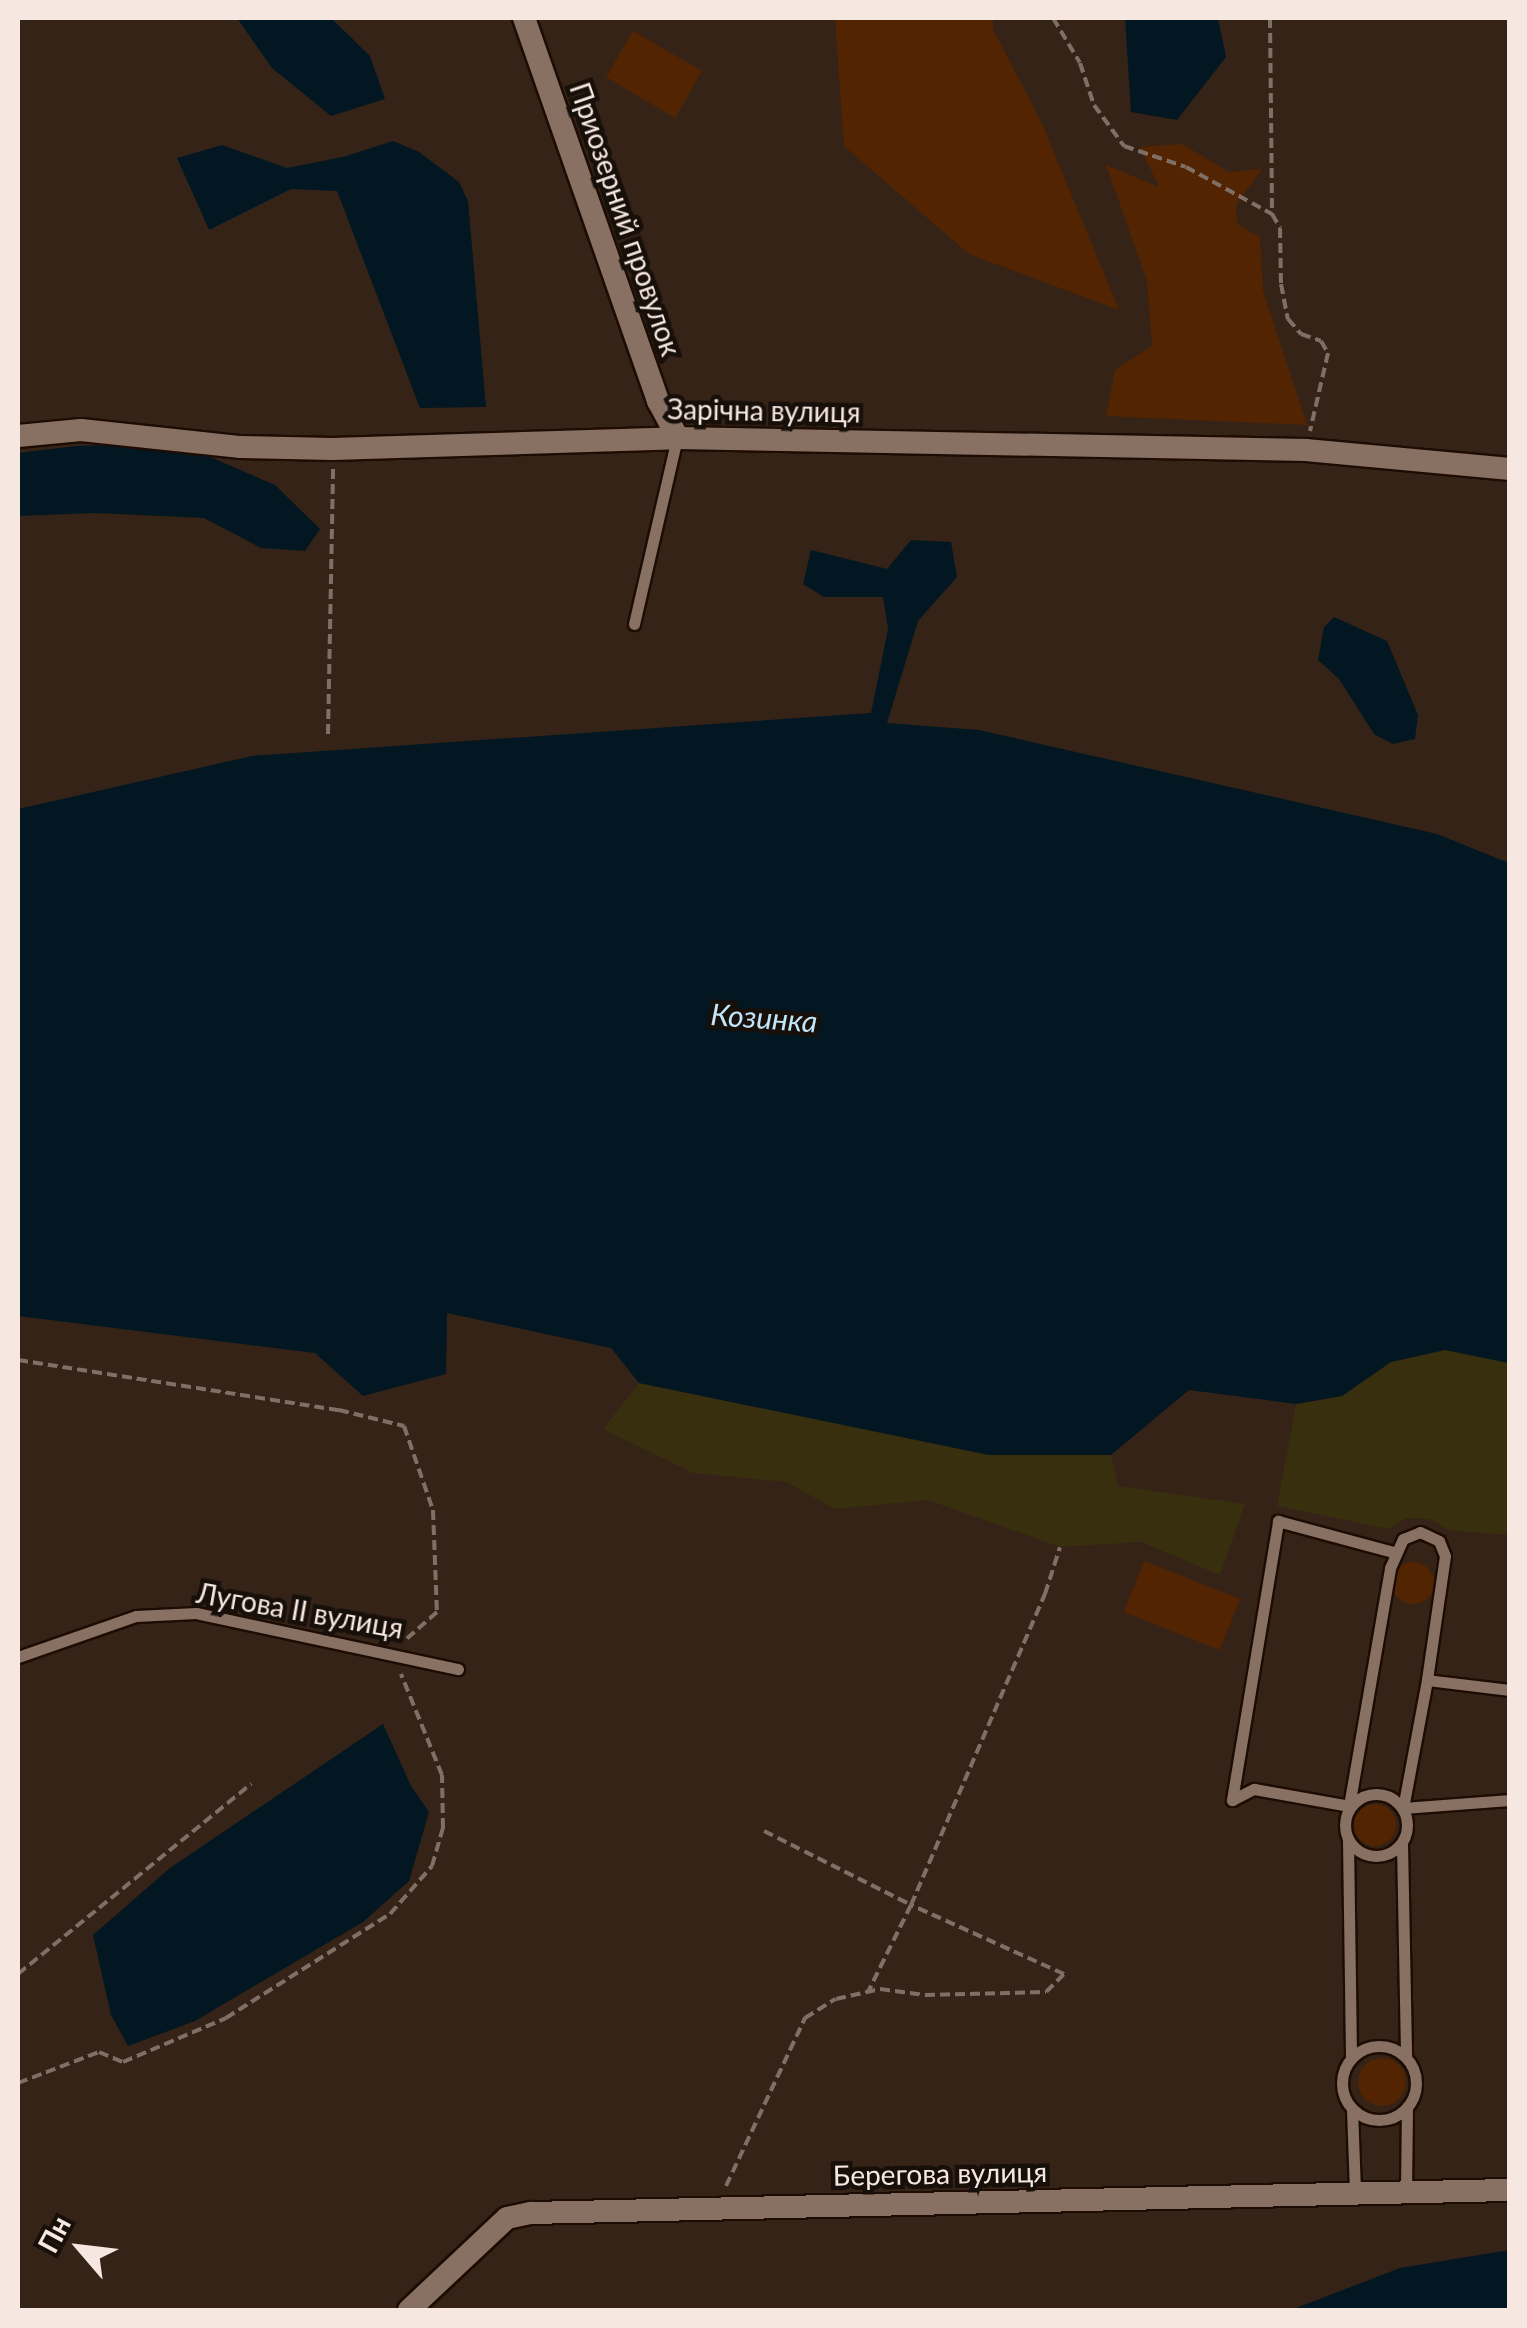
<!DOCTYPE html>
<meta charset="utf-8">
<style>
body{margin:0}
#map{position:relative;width:1527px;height:2328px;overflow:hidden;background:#362317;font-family:Lato,sans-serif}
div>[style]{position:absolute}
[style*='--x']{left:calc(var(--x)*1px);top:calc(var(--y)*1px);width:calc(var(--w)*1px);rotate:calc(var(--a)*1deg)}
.green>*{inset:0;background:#522401}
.round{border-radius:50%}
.sand>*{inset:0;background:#372f0e}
.water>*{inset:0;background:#021721}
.path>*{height:4px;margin-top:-2px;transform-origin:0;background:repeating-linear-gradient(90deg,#806f65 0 10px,transparent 0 15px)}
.roads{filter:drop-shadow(2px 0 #1d0c03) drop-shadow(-2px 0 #1d0c03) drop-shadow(0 2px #1d0c03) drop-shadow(0 -2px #1d0c03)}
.lane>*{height:11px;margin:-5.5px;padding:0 5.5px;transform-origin:5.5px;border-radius:5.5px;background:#887163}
.lane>.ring{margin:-5.5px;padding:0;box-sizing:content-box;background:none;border:11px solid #887163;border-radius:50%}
.street>*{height:22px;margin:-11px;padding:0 11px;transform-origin:11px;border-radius:11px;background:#887163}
span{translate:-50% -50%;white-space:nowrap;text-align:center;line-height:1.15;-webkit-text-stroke:9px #170f09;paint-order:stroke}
.street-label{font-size:28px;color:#f6e8e1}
.water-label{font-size:30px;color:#c1e6fa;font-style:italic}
.frame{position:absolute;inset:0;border:20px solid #f6e8e1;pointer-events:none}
.north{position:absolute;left:30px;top:2198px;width:100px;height:100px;-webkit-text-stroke:8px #170f09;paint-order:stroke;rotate:298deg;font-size:28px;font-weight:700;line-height:40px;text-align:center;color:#f6e8e1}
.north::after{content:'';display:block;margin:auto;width:35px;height:45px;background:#f6e8e1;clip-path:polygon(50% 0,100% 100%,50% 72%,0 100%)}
</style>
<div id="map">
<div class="green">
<div style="clip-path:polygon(835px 18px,993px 18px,993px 29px,1043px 126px,1119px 310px,969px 254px,844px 146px)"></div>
<div style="clip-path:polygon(633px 31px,702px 71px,675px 118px,606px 77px)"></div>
<div style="clip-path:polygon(1182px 144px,1229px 172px,1262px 169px,1236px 205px,1237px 224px,1260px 237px,1263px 291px,1307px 425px,1106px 416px,1115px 370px,1152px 346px,1147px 281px,1106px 165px,1159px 187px,1140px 147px)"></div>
<div style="clip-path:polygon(1144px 1561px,1240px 1599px,1220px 1650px,1124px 1612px)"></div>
<div class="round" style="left:1392px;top:1562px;width:42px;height:42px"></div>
<div class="round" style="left:1354px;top:1804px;width:42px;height:42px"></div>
<div class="round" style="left:1358px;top:2058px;width:48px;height:48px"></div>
</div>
<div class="sand">
<div style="clip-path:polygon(1445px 1350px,1509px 1363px,1509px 1535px,1448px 1530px,1430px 1519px,1406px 1518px,1390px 1529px,1277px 1506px,1296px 1404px,1342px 1396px,1391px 1362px)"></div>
<div style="clip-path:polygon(639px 1383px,989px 1455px,1111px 1455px,1118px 1486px,1245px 1504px,1220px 1575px,1141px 1542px,1060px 1547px,928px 1500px,835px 1509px,786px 1482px,693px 1473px,603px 1429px)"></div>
</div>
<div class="water">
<div style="clip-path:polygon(237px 18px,331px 18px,370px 56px,385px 99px,331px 116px,272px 68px)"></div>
<div style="clip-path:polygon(1125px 18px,1218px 18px,1226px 57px,1177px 120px,1131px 112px)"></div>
<div style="clip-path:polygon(393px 141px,419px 152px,459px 182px,468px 201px,486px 407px,420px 408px,337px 191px,291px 189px,209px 230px,177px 158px,222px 145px,287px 168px,343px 157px)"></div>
<div style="clip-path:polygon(178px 443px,275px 485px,320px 529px,305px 551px,261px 548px,204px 518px,95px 513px,18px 516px,18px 453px,76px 446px)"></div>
<div style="clip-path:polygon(911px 540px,951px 542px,957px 577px,918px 621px,887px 723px,979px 730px,1437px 834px,1509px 863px,1509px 1363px,1445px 1350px,1391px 1362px,1342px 1396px,1296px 1404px,1189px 1390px,1111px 1455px,989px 1455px,639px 1383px,611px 1348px,447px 1313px,446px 1374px,363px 1396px,315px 1353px,18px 1316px,18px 809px,252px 756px,871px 713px,888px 629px,883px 597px,824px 597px,803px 584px,811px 550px,887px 569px)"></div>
<div style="clip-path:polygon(1334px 617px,1387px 641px,1418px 715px,1415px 739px,1393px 744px,1374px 734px,1339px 679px,1318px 660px,1324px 627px)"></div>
<div style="clip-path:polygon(383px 1724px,411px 1786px,429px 1812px,409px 1881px,363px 1922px,195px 2021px,128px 2046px,111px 2015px,93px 1935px,170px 1868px)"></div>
<div style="clip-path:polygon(1509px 2250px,1509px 2310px,1291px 2310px,1400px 2268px)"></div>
</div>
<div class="path">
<div style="--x:1053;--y:18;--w:52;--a:59"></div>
<div style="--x:1080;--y:63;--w:44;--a:71.6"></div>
<div style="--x:1094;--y:105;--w:51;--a:53.8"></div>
<div style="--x:1124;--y:146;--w:65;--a:18.7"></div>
<div style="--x:1186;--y:167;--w:98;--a:28.7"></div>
<div style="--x:1272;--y:214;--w:16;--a:60"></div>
<div style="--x:1280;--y:228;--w:56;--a:89"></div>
<div style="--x:1281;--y:284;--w:36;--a:79"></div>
<div style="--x:1288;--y:319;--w:20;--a:49"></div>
<div style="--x:1301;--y:334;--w:21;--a:19"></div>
<div style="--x:1321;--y:341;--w:14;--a:60"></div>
<div style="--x:1328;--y:353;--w:80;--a:103"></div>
<div style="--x:1270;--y:18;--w:196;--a:89.4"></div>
<div style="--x:328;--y:734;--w:265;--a:-88.9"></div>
<div style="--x:18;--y:1360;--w:325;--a:8.9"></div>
<div style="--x:339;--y:1410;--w:67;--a:13.8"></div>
<div style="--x:404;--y:1426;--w:89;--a:71"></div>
<div style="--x:433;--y:1510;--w:102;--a:87.8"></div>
<div style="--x:437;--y:1612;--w:45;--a:138.6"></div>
<div style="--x:764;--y:1831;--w:165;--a:26.7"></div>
<div style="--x:911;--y:1905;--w:97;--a:116.3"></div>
<div style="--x:18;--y:1974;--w:301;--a:-39.2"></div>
<div style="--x:18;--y:2083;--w:87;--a:-20.9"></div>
<div style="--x:99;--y:2052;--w:26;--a:23"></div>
<div style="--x:123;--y:2062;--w:112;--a:-23.1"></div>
<div style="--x:226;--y:2018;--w:194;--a:-32.4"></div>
<div style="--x:390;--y:1914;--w:64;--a:-48.8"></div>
<div style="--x:432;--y:1866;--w:40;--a:-74"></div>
<div style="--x:443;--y:1828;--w:53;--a:-91.1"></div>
<div style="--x:442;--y:1775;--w:109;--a:-112.1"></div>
<div style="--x:726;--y:2186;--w:186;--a:-64.8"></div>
<div style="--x:805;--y:2018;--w:36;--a:-32"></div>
<div style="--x:836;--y:1999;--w:45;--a:-12.8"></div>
<div style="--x:880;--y:1989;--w:45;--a:7.6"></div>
<div style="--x:925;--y:1995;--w:121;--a:-1.4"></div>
<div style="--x:1046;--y:1992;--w:25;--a:-45"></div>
<div style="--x:1064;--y:1974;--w:168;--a:-155.7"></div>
<div style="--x:911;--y:1905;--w:339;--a:-66.7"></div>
<div style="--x:1045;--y:1594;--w:49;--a:-72.3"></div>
</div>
<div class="roads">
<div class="lane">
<div style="--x:634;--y:624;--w:191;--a:-77"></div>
<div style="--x:18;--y:1657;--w:125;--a:-19.2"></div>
<div style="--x:136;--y:1616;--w:60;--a:-2.9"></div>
<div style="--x:196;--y:1613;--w:268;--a:12.1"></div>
<div style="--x:1427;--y:1680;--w:130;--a:100.6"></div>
<div style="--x:1403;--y:1808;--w:107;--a:-4.3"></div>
<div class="ring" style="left:1345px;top:1794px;width:51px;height:51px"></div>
<div style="--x:1232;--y:1800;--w:25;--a:-27"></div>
<div style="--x:1254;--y:1789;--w:97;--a:10.1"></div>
<div style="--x:1349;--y:1806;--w:242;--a:-80.2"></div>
<div style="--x:1390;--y:1568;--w:32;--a:-66"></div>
<div style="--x:1403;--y:1539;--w:18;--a:-22"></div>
<div style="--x:1420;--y:1532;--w:21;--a:25"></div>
<div style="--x:1439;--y:1541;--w:16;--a:68"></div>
<div style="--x:1445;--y:1556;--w:125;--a:98.3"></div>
<div style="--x:1427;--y:1680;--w:84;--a:6.9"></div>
<div style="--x:1232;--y:1800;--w:283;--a:-80.6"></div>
<div style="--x:1278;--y:1521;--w:119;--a:15.1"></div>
<div style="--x:1348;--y:1840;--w:218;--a:89.2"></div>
<div style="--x:1402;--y:1843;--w:214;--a:88.9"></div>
<div class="ring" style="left:1342px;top:2046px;width:63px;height:63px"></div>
<div style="--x:1352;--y:2109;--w:83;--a:87.9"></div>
<div style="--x:1406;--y:2190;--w:83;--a:-89.3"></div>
</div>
<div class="street">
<div style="--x:524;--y:18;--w:406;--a:70.7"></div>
<div style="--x:658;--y:401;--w:42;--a:61.6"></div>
<div style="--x:18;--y:436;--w:63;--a:-5.4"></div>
<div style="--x:81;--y:430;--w:161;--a:6.1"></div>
<div style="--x:241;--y:447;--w:92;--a:1.2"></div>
<div style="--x:333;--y:449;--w:345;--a:-1.8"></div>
<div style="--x:678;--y:438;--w:628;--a:1.09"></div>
<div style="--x:1306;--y:450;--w:205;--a:5.3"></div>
<div style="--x:409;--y:2310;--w:134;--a:-43.2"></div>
<div style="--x:507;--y:2218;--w:25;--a:-12"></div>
<div style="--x:531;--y:2213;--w:979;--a:-1.35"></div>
</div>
</div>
<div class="street-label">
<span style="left:626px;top:219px;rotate:71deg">Приозерний провулок</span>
<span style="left:764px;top:410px;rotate:1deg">Зарічна вулиця</span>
<span style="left:300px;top:1610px;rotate:10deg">Лугова II вулиця</span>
<span style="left:940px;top:2173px;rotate:-1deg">Берегова вулиця</span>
</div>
<div class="water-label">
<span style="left:764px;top:1017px;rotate:4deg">Козинка</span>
</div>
<div class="frame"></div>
<div class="north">Пн</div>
</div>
